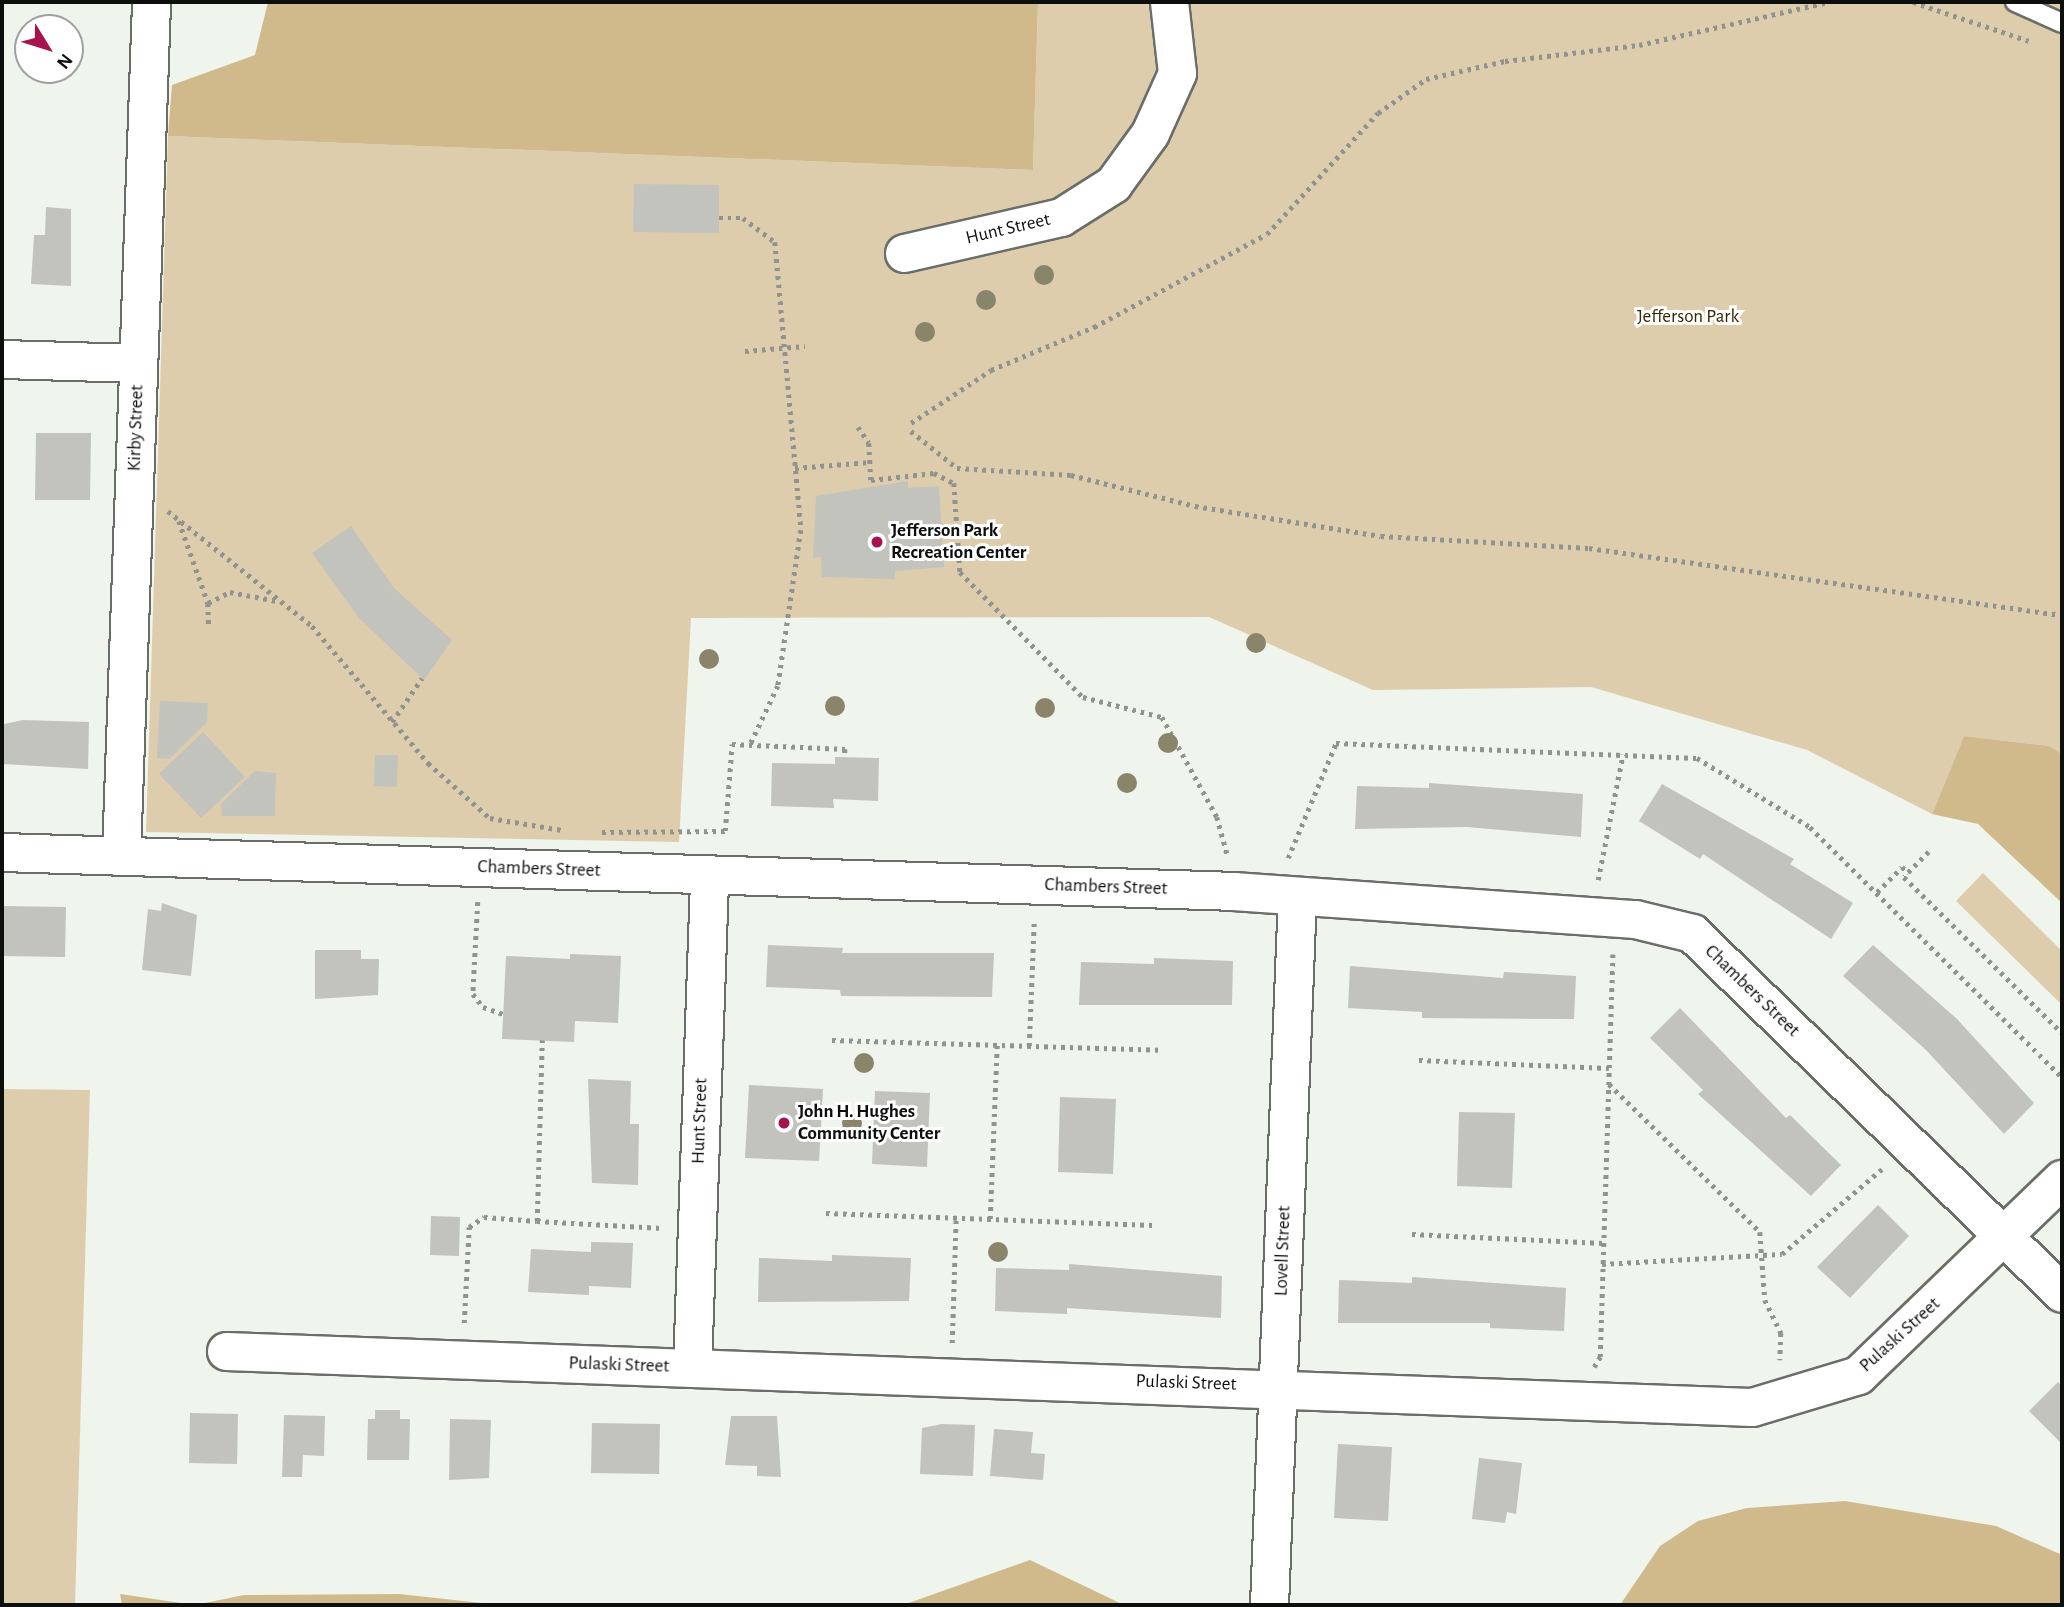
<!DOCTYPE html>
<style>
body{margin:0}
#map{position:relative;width:2064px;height:1607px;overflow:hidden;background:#eff4ed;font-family:"Alegreya Sans",sans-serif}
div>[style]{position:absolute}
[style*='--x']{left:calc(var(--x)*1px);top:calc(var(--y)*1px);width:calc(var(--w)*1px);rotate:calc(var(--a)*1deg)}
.green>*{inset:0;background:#decdac}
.forest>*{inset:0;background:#d0ba8b}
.building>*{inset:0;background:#c2c3bc}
.path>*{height:4.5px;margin-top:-2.25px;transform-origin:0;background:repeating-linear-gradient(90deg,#90938e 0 3.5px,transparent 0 8.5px)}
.roads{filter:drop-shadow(2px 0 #6a6e68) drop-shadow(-2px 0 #6a6e68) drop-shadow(0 2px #6a6e68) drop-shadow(0 -2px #6a6e68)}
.lane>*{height:18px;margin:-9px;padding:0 9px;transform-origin:9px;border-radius:9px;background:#fff}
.street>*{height:37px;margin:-18.5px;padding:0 18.5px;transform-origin:18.5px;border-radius:18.5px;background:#fff}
.trees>*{width:20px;height:20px;margin:-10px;border-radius:50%;background:#8a846b}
.dots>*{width:19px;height:19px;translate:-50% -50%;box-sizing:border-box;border:4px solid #fff;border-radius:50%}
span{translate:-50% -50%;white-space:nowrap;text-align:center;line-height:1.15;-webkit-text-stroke:6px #fff;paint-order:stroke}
.street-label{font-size:19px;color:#0d0f0d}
.park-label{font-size:19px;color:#372800}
.poi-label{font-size:19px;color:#0d0f0d;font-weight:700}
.left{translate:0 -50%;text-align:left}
.frame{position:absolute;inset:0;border:4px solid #0d0f0d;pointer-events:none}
.north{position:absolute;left:14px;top:14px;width:70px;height:70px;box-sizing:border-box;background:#fff;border:2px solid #9e9f9e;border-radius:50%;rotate:128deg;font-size:19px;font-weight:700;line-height:28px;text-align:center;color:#0d0f0d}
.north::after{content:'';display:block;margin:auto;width:24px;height:32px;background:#a6134d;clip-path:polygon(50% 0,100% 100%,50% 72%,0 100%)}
</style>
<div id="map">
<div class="green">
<div style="clip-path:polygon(1038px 2px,2062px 2px,2062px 754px,2049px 746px,1964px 736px,1932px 814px,1807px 750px,1591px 687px,1373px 690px,1209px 617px,691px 618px,679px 842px,146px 832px,168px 136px,1033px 170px)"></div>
<div style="clip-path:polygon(1983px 873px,2062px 951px,2062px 1005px,1956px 901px)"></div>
<div style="clip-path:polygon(2px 1089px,90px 1090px,75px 1605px,2px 1605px)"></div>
</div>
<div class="forest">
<div style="clip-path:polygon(268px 2px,1038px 2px,1033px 170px,168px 136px,172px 85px,255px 55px)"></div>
<div style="clip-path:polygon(1964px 736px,2049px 746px,2062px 754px,2062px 903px,1978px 824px,1932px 814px)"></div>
<div style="clip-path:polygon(1845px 1501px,1996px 1526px,2062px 1555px,2062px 1605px,1620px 1605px,1660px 1546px,1698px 1521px,1747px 1508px)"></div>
<div style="clip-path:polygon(1030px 1560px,1124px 1605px,899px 1605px,903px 1605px)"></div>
<div style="clip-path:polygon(120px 1594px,195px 1605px,244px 1595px,399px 1594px,500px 1605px,122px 1605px)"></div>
</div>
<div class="building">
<div style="clip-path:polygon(634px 184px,719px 185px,719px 233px,633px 232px)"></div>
<div style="clip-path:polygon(46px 207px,71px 209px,71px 286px,31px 284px,34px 235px,45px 235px)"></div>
<div style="clip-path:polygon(36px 433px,91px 433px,90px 500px,35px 500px)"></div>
<div style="clip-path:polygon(908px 481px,908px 488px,939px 486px,944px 567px,895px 571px,895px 579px,822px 577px,821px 557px,813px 558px,816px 496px)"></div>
<div style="clip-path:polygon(351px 526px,394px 588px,452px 640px,424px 680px,359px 618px,312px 553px)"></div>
<div style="clip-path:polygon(160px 701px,208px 703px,207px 722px,169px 759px,157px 758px)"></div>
<div style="clip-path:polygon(23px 720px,89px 722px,88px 769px,3px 764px,4px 724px)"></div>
<div style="clip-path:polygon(203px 732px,245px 777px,201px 818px,159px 774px)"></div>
<div style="clip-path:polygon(375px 755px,398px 755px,397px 787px,374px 786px)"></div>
<div style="clip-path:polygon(835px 757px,879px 758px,878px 801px,833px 799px,834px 808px,771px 806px,772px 763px,835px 764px)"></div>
<div style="clip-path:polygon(255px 771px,276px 773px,275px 816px,222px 816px,221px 804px)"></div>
<div style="clip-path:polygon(1429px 783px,1583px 794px,1581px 837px,1467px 827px,1355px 829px,1357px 786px,1429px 788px)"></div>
<div style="clip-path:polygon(1662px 784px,1794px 859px,1790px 864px,1853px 903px,1831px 939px,1703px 854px,1700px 859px,1639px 821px)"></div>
<div style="clip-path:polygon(162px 903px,197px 915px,191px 976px,142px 970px,148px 909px,161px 911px)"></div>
<div style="clip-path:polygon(3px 906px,66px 907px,65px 957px,2px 956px)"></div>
<div style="clip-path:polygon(768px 945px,843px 948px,842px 953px,994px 953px,992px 997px,841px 996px,840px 990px,766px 987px)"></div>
<div style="clip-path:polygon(1873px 945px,1957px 1019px,2034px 1103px,2004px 1134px,1926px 1050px,1843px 976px)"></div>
<div style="clip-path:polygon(315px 950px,361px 950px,361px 959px,379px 959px,378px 995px,315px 999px)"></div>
<div style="clip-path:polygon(570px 954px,621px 956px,618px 1023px,575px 1021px,574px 1042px,502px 1039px,506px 956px,570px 959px)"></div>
<div style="clip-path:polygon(1154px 958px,1233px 961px,1232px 1005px,1079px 1005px,1081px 962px,1154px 964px)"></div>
<div style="clip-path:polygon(1350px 966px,1503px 978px,1504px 972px,1576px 976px,1574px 1019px,1422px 1018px,1422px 1012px,1348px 1008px)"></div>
<div style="clip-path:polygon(1680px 1008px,1786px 1118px,1790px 1115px,1841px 1165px,1811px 1196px,1698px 1094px,1703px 1090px,1650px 1038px)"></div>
<div style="clip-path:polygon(588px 1079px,631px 1081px,630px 1124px,639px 1124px,638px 1185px,592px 1183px)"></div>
<div style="clip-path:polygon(749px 1085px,823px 1089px,819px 1161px,745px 1158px)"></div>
<div style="clip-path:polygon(875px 1091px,930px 1093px,927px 1167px,872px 1164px)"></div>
<div style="clip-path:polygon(1060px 1097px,1116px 1099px,1113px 1174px,1058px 1172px)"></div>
<div style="clip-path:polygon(1459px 1112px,1515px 1113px,1512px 1188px,1457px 1186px)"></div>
<div style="clip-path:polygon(1878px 1205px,1909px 1236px,1850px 1298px,1817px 1267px)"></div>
<div style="clip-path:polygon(431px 1216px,460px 1217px,459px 1256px,430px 1255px)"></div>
<div style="clip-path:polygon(591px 1242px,633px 1243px,631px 1288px,589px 1286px,589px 1295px,528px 1292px,531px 1249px,591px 1252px)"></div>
<div style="clip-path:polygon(832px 1255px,911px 1258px,909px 1301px,758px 1302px,759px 1258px,832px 1261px)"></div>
<div style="clip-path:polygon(1069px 1264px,1222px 1276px,1221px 1318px,1067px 1308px,1067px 1314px,995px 1311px,996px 1268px,1069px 1270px)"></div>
<div style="clip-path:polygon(1412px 1277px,1566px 1288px,1564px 1331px,1490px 1328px,1490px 1323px,1338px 1323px,1339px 1280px,1412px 1283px)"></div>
<div style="clip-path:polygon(2058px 1382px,2062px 1387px,2062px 1444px,2029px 1411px)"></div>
<div style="clip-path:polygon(375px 1410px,400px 1410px,400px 1419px,410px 1419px,409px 1460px,367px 1460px,368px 1419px,375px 1419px)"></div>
<div style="clip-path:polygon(190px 1413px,238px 1414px,237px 1464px,189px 1463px)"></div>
<div style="clip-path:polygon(284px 1415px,325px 1416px,324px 1456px,303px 1455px,302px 1477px,282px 1477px)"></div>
<div style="clip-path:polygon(731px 1416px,777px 1416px,781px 1477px,757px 1476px,757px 1466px,725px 1465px)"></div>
<div style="clip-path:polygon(450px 1419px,491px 1420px,489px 1478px,449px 1480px)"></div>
<div style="clip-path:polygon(592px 1423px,660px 1424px,659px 1474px,591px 1473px)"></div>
<div style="clip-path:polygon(942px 1424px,975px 1425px,973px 1476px,920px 1474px,922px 1428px)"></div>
<div style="clip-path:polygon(994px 1429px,1033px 1432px,1031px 1453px,1045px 1454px,1043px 1480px,990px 1476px)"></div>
<div style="clip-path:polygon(1338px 1444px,1392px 1447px,1388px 1521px,1334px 1518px)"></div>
<div style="clip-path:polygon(1479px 1458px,1522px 1463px,1516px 1514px,1507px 1512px,1505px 1523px,1472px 1519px)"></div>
</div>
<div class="path">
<div style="--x:1913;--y:2;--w:122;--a:18.6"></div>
<div style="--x:719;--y:218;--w:24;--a:0"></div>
<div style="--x:743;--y:218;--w:40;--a:37"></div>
<div style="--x:775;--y:242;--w:289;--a:84.8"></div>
<div style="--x:801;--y:530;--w:158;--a:98.4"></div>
<div style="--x:778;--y:686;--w:63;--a:115.3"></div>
<div style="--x:745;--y:351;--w:60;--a:-4.8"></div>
<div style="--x:911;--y:423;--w:96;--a:-33.5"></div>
<div style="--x:991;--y:370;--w:112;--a:-22.7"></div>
<div style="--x:1094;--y:327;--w:196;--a:-28.3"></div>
<div style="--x:1267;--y:234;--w:164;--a:-47.5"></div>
<div style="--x:1378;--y:113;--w:59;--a:-35.3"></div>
<div style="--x:1426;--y:79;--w:81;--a:-12.8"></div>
<div style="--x:1505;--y:61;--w:135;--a:-6.8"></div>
<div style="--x:1639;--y:45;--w:194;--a:-12.8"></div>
<div style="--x:858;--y:427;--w:19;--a:55"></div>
<div style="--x:869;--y:443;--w:37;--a:87"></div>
<div style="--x:871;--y:480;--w:63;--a:-6.3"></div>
<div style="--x:934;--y:473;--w:22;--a:27"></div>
<div style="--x:954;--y:483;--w:89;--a:86.1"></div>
<div style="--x:960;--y:572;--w:175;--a:45.5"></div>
<div style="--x:1083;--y:697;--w:81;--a:14.2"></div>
<div style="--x:1162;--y:717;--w:114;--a:61.2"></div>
<div style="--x:1217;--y:817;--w:41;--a:74.6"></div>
<div style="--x:911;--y:431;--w:59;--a:38.8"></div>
<div style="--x:957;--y:468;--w:114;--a:3.5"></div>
<div style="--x:1071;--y:475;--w:128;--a:14"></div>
<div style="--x:1195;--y:506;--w:188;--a:9.2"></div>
<div style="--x:1381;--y:536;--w:208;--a:3.3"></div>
<div style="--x:1589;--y:548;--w:478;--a:8.1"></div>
<div style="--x:795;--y:468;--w:75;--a:-4.6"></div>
<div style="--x:168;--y:511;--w:184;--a:38.6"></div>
<div style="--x:312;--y:626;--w:180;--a:49.7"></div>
<div style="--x:428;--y:763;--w:83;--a:41.6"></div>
<div style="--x:490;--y:818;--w:73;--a:9.5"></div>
<div style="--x:179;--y:521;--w:87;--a:70.5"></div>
<div style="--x:208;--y:603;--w:24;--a:88"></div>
<div style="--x:942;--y:526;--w:15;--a:0"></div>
<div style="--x:208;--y:603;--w:25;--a:-27"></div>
<div style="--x:230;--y:592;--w:48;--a:10.8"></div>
<div style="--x:392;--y:722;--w:53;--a:-55.7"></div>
<div style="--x:602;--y:832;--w:123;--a:-0.5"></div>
<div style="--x:725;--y:831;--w:87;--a:-85.4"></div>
<div style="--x:732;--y:744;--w:113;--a:2.5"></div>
<div style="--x:845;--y:749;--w:7;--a:90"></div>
<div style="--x:1929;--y:852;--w:35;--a:135"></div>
<div style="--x:1904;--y:877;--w:222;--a:44.6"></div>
<div style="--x:1288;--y:858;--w:125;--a:-67.3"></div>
<div style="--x:1336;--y:743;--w:361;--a:2.4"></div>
<div style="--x:1697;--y:758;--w:132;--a:31.4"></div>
<div style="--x:1810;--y:827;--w:355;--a:44.8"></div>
<div style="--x:1598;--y:880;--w:128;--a:-78.8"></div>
<div style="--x:1877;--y:892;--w:35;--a:-45"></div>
<div style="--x:1902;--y:867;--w:9;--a:36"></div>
<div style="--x:478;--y:902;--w:92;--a:93.1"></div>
<div style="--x:473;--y:994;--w:16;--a:52"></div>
<div style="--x:483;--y:1007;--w:21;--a:19"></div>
<div style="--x:832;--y:1040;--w:328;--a:1.7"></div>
<div style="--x:1029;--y:1046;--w:127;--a:-87.7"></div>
<div style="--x:1419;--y:1060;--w:190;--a:2.4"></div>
<div style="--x:1609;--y:1084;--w:211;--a:44.4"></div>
<div style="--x:1760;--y:1232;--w:68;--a:85.8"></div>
<div style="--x:1765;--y:1300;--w:37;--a:64"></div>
<div style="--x:1781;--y:1333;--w:27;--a:92"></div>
<div style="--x:826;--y:1213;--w:327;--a:2.1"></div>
<div style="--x:990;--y:1219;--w:174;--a:-87.7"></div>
<div style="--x:537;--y:1221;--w:125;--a:3.2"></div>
<div style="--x:1412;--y:1234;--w:191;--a:2.7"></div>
<div style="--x:1602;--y:1264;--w:180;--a:-3.2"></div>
<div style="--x:1782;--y:1254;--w:131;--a:-40.4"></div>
<div style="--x:464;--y:1323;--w:96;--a:-87"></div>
<div style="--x:469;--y:1227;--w:18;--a:-34"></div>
<div style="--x:484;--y:1217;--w:53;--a:4.3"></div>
<div style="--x:537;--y:1221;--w:181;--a:-88.4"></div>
<div style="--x:952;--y:1343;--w:125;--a:-88.2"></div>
<div style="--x:1594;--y:1367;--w:12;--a:-59"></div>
<div style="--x:1600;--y:1357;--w:403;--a:-88.2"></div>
</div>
<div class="roads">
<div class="lane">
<div style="--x:2015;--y:2;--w:51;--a:24.1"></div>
</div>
<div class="street">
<div style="--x:904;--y:253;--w:161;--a:-12.9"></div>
<div style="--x:1061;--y:217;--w:62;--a:-32.4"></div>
<div style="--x:1113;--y:184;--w:63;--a:-54"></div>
<div style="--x:1150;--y:133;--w:66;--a:-65.8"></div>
<div style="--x:1177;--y:73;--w:71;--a:-96.4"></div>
<div style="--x:2;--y:359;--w:136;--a:1.7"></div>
<div style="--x:2;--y:852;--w:1232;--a:1.81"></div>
<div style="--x:1233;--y:891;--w:403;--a:4"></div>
<div style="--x:1635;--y:919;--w:59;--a:13.8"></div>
<div style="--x:1692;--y:933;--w:516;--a:44.22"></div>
<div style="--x:121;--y:854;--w:853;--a:-87.98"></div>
<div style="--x:226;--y:1351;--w:1527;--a:2.1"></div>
<div style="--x:1752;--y:1407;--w:111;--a:-16.8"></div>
<div style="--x:1858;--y:1375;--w:283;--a:-43.9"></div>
<div style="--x:692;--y:1368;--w:493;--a:-88"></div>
<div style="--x:1269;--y:1605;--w:709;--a:-87.74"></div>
</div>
</div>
<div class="trees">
<div style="left:1044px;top:275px"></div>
<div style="left:986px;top:300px"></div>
<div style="left:925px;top:332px"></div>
<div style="left:1256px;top:643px"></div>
<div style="left:709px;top:659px"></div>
<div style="left:835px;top:706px"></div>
<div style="left:1045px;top:708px"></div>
<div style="left:1168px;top:743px"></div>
<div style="left:1127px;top:783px"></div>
<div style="left:864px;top:1063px"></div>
<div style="left:852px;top:1123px"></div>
<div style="left:998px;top:1252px"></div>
</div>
<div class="dots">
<div style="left:877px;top:542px;background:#a6134d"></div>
<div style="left:784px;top:1123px;background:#a6134d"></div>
</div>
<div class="street-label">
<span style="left:1008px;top:229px;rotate:-13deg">Hunt Street</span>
<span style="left:136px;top:428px;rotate:-88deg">Kirby Street</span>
<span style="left:539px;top:869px;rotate:2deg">Chambers Street</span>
<span style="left:1106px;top:887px;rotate:2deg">Chambers Street</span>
<span style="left:1752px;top:991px;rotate:44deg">Chambers Street</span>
<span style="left:700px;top:1121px;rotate:-88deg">Hunt Street</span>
<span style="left:1283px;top:1251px;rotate:-88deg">Lovell Street</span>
<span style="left:1900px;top:1335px;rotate:-42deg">Pulaski Street</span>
<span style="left:619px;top:1365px;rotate:2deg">Pulaski Street</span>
<span style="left:1186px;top:1383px;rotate:2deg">Pulaski Street</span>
</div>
<div class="park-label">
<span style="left:1688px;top:317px">Jefferson Park</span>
</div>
<div class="poi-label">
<span class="left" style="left:891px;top:542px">Jefferson Park<br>Recreation Center</span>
<span class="left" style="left:798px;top:1123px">John H. Hughes<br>Community Center</span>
</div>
<div class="frame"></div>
<div class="north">N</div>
</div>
